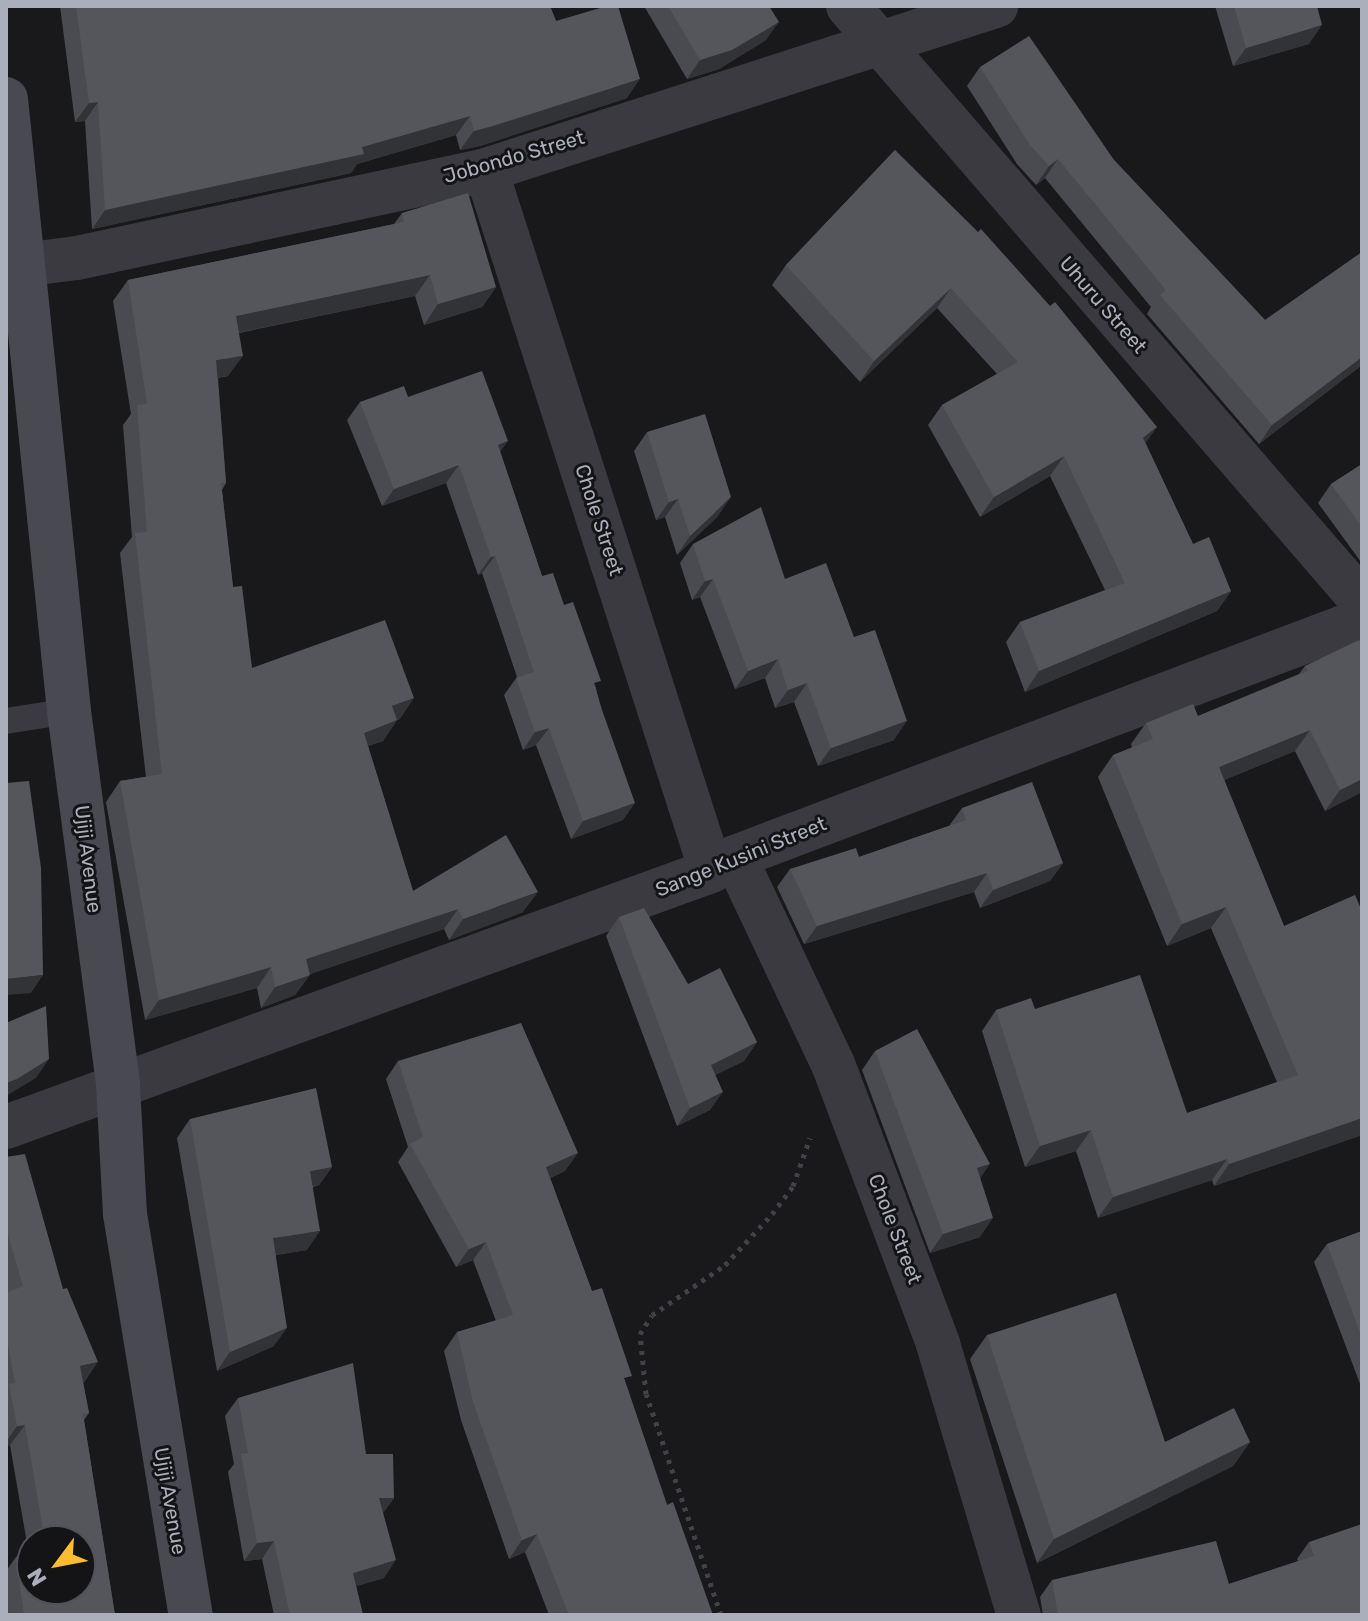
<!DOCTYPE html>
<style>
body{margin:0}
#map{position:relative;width:1368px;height:1621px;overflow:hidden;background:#19191b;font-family:Rubik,sans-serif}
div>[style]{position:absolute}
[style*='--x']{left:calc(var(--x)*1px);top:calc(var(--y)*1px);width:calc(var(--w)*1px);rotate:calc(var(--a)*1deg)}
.path>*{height:5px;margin-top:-2.5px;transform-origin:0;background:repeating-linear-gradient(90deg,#404247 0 4px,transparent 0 10px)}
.lane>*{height:26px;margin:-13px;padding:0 13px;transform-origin:13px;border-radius:13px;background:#3a3a40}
.street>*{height:44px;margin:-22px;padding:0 22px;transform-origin:22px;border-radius:22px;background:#3a3a40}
.secondary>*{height:44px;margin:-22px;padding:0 22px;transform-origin:22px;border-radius:22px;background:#484951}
.wall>*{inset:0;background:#4a4b50}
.shaded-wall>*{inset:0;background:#323336}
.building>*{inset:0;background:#55565c}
span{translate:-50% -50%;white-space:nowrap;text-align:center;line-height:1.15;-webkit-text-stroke:6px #141416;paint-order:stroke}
.street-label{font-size:20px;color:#abafbb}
.frame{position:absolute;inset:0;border:8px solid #abafbb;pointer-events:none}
.north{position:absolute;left:16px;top:1525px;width:80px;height:80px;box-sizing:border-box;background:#141416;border:2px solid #505258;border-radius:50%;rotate:238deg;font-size:22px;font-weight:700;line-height:32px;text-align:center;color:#abafbb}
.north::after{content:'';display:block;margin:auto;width:28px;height:36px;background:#fabd32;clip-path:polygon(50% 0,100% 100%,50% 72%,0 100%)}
</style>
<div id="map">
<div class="path">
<div style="--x:721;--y:1615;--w:233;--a:-108.7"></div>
<div style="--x:646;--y:1394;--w:60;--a:-95.7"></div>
<div style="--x:640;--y:1334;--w:22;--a:-58"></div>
<div style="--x:652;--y:1315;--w:88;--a:-34.4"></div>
<div style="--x:725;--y:1265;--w:69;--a:-47.3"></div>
<div style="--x:772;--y:1214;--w:35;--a:-53"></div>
<div style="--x:793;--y:1186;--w:51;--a:-70.5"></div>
</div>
<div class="lane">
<div style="--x:6;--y:721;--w:64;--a:-9"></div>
</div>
<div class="street">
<div style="--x:848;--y:6;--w:786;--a:49.18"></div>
<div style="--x:486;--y:170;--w:736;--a:72.2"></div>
<div style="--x:22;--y:265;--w:55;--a:-7.3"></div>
<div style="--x:77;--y:258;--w:418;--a:-12.1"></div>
<div style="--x:486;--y:170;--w:536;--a:-17.83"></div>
<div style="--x:735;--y:857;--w:229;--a:64.7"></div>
<div style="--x:833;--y:1064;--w:299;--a:69.4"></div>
<div style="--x:938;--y:1344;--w:283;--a:73.4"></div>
<div style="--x:6;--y:1127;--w:750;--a:-19.96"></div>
<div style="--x:711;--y:871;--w:28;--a:-30"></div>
<div style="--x:735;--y:857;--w:670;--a:-20.71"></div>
</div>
<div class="secondary">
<div style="--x:6;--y:99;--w:615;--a:84.12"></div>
<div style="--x:69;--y:711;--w:377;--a:82.5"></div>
<div style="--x:118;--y:1085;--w:129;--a:86.9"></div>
<div style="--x:125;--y:1214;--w:406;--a:80.7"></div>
</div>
<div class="wall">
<div style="clip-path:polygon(60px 6px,550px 6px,556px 21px,627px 98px,480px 146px,460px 150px,456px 135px,357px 164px,351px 173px,92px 229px,85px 121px,75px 122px)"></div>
<div style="clip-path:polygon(644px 6px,769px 6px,766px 40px,719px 69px,687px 79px)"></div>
<div style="clip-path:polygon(1215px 6px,1317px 6px,1309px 44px,1233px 66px)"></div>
<div style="clip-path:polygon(980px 67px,1114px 160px,1265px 320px,1362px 252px,1362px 365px,1259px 444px,1147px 314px,1151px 307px,1045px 178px,1036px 185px,1017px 164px,967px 86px)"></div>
<div style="clip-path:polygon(895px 150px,1146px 444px,1193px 544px,1231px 591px,1217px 611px,1025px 692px,1006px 642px,1020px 622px,1105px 590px,1050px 476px,980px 517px,928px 425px,942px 405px,997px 374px,937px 308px,860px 382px,772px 285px,786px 265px)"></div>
<div style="clip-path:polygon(402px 213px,496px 287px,482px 307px,424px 325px,415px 296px,239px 333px,228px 376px,218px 378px,226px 483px,222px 490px,233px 587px,252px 668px,400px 719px,397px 720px,383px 741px,368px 746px,413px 891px,523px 912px,449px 940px,444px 929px,310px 974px,295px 995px,261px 1008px,257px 988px,145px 1020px,106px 802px,120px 781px,146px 777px,120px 553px,132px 537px,123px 425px,131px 414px,113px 301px,128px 280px,394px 224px)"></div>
<div style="clip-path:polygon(408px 397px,500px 452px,542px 576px,564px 605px,596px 688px,623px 820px,571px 839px,536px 745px,523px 750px,504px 695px,517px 677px,482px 573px,478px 575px,446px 483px,382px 506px,347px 420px,360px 402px)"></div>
<div style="clip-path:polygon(647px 432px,718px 516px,677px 555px,665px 517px,656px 520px,634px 451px)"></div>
<div style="clip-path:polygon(1362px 464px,1362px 561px,1361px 562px,1318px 503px,1331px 484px)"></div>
<div style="clip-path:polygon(693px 544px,785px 579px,894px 740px,818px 766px,794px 702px,775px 708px,765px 678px,735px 689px,700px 597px,692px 600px,680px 563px)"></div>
<div style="clip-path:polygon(1362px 645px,1362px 792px,1325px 811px,1295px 751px,1224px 780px,1284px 926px,1362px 911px,1362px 1135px,1214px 1186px,1212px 1180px,1098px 1218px,1076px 1151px,1025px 1167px,982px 1031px,996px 1010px,1035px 1009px,1187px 1113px,1277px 1082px,1211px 928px,1167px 946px,1098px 777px,1113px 755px,1132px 748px,1131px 744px,1146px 723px,1198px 716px,1299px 674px,1305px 666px)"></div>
<div style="clip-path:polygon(962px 808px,1063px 863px,1050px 881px,980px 908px,974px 892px,804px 944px,777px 887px,790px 869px,859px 857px,949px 826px)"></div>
<div style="clip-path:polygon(619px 917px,688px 984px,757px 1042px,744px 1061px,715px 1075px,710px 1110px,677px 1126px,606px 936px)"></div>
<div style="clip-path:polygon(875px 1051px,980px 1178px,980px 1237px,930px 1253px,862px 1070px)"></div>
<div style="clip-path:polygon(398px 1061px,565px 1171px,550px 1178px,626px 1384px,667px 1505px,713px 1615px,549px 1615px,525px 1552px,509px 1559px,461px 1420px,444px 1351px,457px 1332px,496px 1321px,473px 1260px,456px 1267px,398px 1162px,408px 1147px,386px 1079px)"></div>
<div style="clip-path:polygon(190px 1119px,332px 1167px,319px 1185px,313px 1187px,307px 1250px,276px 1255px,274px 1346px,217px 1371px,177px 1138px)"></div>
<div style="clip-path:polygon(evenodd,6px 1157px,84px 1383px,83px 1383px,89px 1413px,84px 1420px,115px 1615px,7px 1615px,6px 1571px,16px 1557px,29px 1555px,10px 1445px,6px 1446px,6px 1157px,32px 1541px,80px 1541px,32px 1589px,32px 1541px)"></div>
<div style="clip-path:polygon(1362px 1231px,1362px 1389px,1314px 1262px,1327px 1244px)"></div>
<div style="clip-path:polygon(987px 1335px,1165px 1442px,1250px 1442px,1233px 1466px,1037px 1563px,970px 1359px)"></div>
<div style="clip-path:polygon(238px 1398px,366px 1454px,394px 1498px,383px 1513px,384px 1578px,356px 1586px,363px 1615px,274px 1615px,262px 1559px,244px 1561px,228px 1472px,234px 1464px,225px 1416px)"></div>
<div style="clip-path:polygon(1309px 1542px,1362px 1615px,1043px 1615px,1040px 1597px,1052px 1580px,1229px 1584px,1298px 1561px,1297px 1559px)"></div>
</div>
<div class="shaded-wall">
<div style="clip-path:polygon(779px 22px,766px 40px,719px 69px,687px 79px,700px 60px)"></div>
<div style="clip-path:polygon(1322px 25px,1309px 44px,1233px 66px,1246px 48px)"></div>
<div style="clip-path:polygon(640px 79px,627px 98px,480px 146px,460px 150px,474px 131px)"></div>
<div style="clip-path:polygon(98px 102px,85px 121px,75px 122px,89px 103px)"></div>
<div style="clip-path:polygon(470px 116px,456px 135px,357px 164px,351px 173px,92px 229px,105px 210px,362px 147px)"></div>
<div style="clip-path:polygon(1058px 159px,1045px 178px,1036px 185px,1049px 166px)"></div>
<div style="clip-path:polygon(430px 275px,415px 296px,222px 336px,236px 316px)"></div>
<div style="clip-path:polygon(496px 287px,482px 307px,424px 325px,438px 304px)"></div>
<div style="clip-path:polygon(951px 288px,937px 308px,860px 382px,874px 361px)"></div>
<div style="clip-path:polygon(243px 356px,228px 376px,202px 380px,216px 360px)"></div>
<div style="clip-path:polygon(1362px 357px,1362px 365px,1259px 444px,1272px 425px)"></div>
<div style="clip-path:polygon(1157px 427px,1143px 447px,1143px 438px)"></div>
<div style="clip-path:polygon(508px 441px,495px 459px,498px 445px)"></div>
<div style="clip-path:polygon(1064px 456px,1050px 476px,980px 517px,994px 497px)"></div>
<div style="clip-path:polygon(459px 465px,446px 483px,382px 506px,394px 489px)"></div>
<div style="clip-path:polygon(731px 497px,718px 516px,677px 555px,690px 536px)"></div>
<div style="clip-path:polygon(678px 499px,665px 517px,656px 520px,669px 502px)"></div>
<div style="clip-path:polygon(495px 556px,482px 573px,478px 575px,491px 557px)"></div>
<div style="clip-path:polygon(713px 579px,700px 597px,692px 600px,705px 581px)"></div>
<div style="clip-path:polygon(1231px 591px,1217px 611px,1025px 692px,1039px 671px)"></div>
<div style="clip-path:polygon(778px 659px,765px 678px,735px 689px,748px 671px)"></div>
<div style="clip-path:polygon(807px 683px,794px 702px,775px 708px,788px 690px)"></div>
<div style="clip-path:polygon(414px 698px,400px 719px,377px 726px,392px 706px)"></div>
<div style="clip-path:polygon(397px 720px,383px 741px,349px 753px,364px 733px)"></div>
<div style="clip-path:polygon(907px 721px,894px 740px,818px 766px,831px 748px)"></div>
<div style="clip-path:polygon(549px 728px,536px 745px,523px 750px,535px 732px)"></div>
<div style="clip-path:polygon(1310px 730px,1295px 751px,1204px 788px,1219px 767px)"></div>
<div style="clip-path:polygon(1362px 779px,1362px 792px,1325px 811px,1340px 790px)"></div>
<div style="clip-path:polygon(635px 803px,623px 820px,571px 839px,583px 821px)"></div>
<div style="clip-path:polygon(1063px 863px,1050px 881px,980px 908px,993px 890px)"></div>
<div style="clip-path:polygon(987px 873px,974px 892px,804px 944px,817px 926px)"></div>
<div style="clip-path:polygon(538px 892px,523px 912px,449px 940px,463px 919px)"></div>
<div style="clip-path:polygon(1226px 907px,1211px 928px,1167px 946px,1182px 924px)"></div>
<div style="clip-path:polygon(458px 909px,444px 929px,292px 980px,306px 959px)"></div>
<div style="clip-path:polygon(271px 967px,257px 988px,145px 1020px,159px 1000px)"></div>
<div style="clip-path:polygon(43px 975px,31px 993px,6px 995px,6px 979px)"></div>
<div style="clip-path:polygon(310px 975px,295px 995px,261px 1008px,275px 987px)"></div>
<div style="clip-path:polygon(757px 1042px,744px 1061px,698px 1083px,711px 1065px)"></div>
<div style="clip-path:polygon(49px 1059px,36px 1078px,6px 1096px,6px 1083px)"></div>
<div style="clip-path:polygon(723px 1092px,710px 1110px,677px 1126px,690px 1108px)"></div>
<div style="clip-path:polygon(1362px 1118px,1362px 1135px,1214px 1186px,1229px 1164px)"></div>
<div style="clip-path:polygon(1091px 1130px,1076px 1151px,1025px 1167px,1040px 1146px)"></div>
<div style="clip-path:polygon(578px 1153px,565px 1171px,533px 1185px,546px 1167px)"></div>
<div style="clip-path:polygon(1227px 1159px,1212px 1180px,1098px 1218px,1113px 1197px)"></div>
<div style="clip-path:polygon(990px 1164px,977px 1183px,977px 1168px)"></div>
<div style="clip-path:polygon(332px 1167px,319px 1185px,297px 1189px,310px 1171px)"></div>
<div style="clip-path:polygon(993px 1218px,980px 1237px,930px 1253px,943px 1234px)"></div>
<div style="clip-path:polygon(320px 1231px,307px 1250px,260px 1257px,273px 1238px)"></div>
<div style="clip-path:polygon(486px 1242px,473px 1260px,456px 1267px,469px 1249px)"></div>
<div style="clip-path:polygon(287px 1328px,274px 1346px,217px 1371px,230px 1352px)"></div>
<div style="clip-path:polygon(98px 1362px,84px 1383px,65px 1386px,80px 1366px)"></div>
<div style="clip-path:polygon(25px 1425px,10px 1445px,6px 1446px,6px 1442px,17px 1426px)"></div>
<div style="clip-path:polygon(1250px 1442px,1233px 1466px,1037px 1563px,1054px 1539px)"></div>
<div style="clip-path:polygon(379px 1498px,394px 1498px,381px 1516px)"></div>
<div style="clip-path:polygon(537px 1534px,525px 1552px,509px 1559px,522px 1540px)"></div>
<div style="clip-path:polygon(274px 1541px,262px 1559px,244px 1561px,257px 1543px)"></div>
<div style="clip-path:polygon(396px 1560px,384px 1578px,341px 1591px,353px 1573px)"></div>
</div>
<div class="building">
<div style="clip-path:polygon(76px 6px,550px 6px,556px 21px,607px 6px,618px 6px,640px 79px,493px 126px,474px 131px,470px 116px,362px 147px,364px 154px,105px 210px,98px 102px,89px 103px)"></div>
<div style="clip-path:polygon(668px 6px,769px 6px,779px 22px,732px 50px,700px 60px)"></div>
<div style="clip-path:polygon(1234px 6px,1317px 6px,1322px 25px,1246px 48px)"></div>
<div style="clip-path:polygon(1029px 36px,1114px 160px,1265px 320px,1362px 252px,1362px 357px,1272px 425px,1160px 295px,1166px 290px,1058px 159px,1049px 166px,1030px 145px,980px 67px)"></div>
<div style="clip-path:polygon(895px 150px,978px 232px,981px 229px,1050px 306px,1055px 302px,1157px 427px,1143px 438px,1193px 544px,1209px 537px,1231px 591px,1039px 671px,1020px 622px,1125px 583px,1064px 456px,994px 497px,942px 405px,1018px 362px,951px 288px,874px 361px,786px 265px)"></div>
<div style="clip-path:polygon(468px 193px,496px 287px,438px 304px,430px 275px,236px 316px,243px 356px,216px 360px,226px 483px,221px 483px,233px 587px,242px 586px,252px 668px,385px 620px,414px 698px,392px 706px,397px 720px,364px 733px,413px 891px,506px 835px,538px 892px,463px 919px,458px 909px,306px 959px,310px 975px,275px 987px,271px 967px,159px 1000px,120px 781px,162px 774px,135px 533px,147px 532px,137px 405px,147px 404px,128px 280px,404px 222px,402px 213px)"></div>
<div style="clip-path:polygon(482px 371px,508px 441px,498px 445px,542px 576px,553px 573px,564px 605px,573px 602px,601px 681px,594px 683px,602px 710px,635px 803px,583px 821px,549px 728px,535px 732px,516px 678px,534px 672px,495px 556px,491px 557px,459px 465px,394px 489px,360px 402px,404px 386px,408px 397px)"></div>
<div style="clip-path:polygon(705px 414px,731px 497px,690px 536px,678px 499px,669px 502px,647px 432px)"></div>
<div style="clip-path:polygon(1362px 464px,1362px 527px,1331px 484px)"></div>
<div style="clip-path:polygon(761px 507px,785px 579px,826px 563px,854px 637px,875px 630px,907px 721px,831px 748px,807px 683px,788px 690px,778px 659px,748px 671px,713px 579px,705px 581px,693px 544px)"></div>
<div style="clip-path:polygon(1359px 640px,1362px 645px,1362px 779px,1340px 790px,1310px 730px,1219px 767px,1284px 926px,1355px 895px,1362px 911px,1362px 1118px,1229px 1164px,1227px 1159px,1113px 1197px,1091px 1130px,1040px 1146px,996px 1010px,1031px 998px,1035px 1009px,1140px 975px,1187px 1113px,1298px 1075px,1226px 907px,1182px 924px,1113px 755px,1153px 739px,1146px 723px,1193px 704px,1198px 716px,1308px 671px,1305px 666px)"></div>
<div style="clip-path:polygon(29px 781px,41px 868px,43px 975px,6px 979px,6px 783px)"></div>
<div style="clip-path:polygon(1032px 782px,1063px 863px,993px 890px,987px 873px,817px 926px,790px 869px,856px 848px,859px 857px,966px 820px,962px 808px)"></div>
<div style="clip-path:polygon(644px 908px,688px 984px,720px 968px,757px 1042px,711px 1065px,723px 1092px,690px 1108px,619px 917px)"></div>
<div style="clip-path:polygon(46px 1006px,49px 1059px,17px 1079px,6px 1083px,6px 1023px)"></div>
<div style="clip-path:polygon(521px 1023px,578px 1153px,546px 1167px,592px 1291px,602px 1288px,632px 1376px,624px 1378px,667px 1505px,673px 1502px,713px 1615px,569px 1615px,537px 1534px,522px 1540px,473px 1402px,457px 1332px,513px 1315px,486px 1242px,469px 1249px,410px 1144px,423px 1137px,398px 1061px)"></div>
<div style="clip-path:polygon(917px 1029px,990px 1164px,977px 1168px,993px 1218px,943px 1234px,875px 1051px)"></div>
<div style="clip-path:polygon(316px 1088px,332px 1167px,310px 1171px,320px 1231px,273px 1238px,287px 1328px,230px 1352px,190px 1119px)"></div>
<div style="clip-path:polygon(25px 1154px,63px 1289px,67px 1288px,98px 1362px,80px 1366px,89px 1413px,83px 1414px,115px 1615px,24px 1615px,16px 1557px,32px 1555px,32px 1589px,80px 1589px,80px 1541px,45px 1541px,25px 1425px,17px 1426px,9px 1384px,15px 1383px,6px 1334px,6px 1293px,23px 1286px,6px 1228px,6px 1157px)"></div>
<div style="clip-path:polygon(1362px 1231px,1362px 1338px,1327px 1244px)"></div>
<div style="clip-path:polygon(1116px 1293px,1165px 1442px,1234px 1408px,1250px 1442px,1054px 1539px,987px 1335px)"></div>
<div style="clip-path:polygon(353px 1363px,366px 1454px,393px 1454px,394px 1498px,379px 1498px,396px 1560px,353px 1573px,363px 1615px,290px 1615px,274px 1541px,257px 1543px,241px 1454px,248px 1453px,238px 1398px)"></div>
<div style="clip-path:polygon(1362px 1524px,1362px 1615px,1058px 1615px,1052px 1580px,1216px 1541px,1229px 1584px,1314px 1556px,1309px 1542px)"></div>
</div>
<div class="street-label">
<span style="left:514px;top:157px;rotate:-16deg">Jobondo Street</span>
<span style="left:1103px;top:305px;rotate:49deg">Uhuru Street</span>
<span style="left:599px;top:520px;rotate:72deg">Chole Street</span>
<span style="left:741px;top:857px;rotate:-22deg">Sange Kusini Street</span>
<span style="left:88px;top:859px;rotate:83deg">Ujiji Avenue</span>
<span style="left:895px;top:1229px;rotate:69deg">Chole Street</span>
<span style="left:170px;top:1501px;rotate:80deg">Ujiji Avenue</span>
</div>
<div class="frame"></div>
<div class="north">N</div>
</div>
